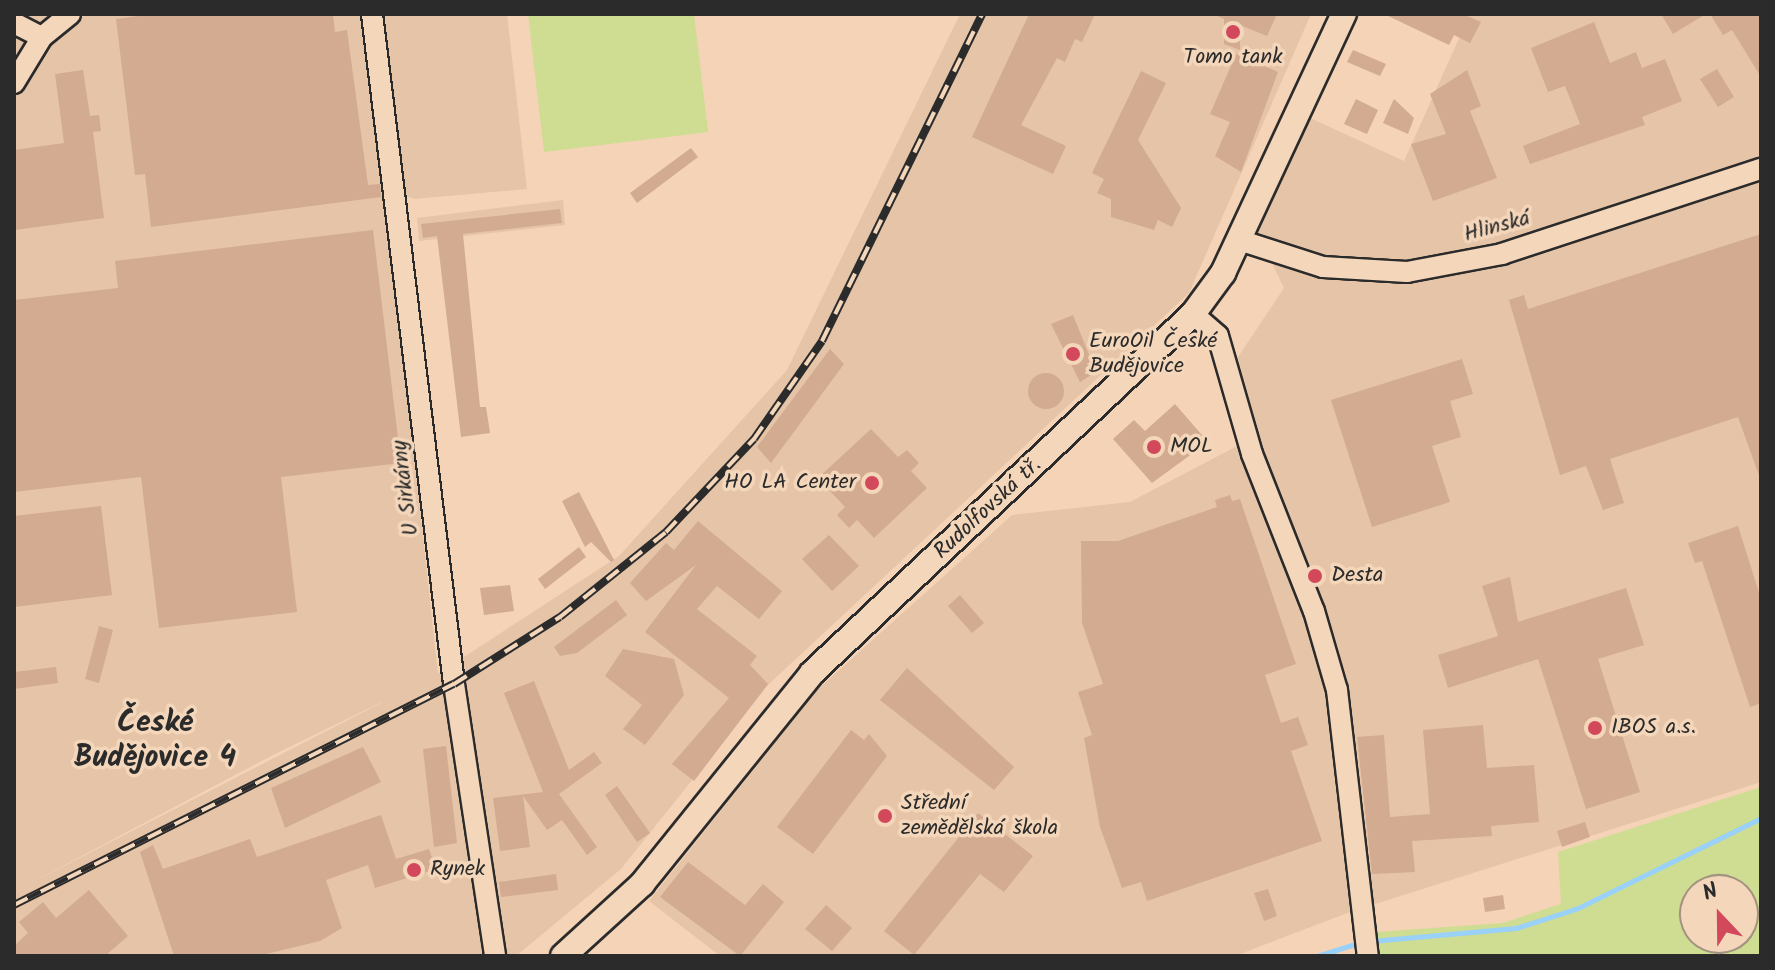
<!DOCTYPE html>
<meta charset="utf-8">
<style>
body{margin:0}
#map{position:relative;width:1775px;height:970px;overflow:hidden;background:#f5d3b6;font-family:Kalam,sans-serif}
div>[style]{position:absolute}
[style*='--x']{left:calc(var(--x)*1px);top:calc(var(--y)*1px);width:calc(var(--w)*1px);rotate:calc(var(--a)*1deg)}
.built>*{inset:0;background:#e6c4a8}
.green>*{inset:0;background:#cedd91}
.stream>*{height:5px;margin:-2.5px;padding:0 2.5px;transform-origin:2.5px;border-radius:2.5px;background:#99d1f8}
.building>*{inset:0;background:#d2ab90}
.round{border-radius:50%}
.roads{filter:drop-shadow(2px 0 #2b2b2b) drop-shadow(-2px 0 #2b2b2b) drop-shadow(0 2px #2b2b2b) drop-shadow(0 -2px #2b2b2b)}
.minor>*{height:20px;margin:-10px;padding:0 10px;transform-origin:10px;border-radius:10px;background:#f4d6ba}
.major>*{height:24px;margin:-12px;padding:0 12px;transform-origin:12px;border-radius:12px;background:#f4d6ba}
.rail>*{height:8px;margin-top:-4px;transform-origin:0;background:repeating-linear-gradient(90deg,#f4d6ba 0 15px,#2b2b2b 0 30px);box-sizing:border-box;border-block:2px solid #2b2b2b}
.dots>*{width:22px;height:22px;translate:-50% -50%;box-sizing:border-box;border:4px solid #f4d6ba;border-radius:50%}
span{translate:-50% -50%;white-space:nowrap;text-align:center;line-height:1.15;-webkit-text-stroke:7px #f4d6ba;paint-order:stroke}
.poi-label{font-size:22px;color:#2b2b2b}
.left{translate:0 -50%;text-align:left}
.right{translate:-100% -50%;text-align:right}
.street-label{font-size:22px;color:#2b2b2b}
.district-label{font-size:30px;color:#2b2b2b;font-weight:700}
.frame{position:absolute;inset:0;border:16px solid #2b2b2b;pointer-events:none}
.north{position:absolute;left:1679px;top:874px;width:80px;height:80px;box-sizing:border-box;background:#f4d6ba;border:2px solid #a49281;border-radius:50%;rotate:338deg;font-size:22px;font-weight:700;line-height:32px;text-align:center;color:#2b2b2b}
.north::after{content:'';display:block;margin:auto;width:28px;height:36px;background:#d1495b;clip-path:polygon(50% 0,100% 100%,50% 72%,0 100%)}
</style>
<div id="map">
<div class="built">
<div style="clip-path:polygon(evenodd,14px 14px,507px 14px,527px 189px,414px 199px,385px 188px,438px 674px,619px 556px,787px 370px,960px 14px,1311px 14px,1189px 293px,769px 684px,621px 869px,516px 956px,14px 956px,14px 14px,382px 702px,381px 703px,21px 888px,273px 755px,382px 702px)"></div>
<div style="clip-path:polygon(1470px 14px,1761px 14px,1761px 782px,1350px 912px,1235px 956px,720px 956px,649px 901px,818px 689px,1012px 515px,1130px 502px,1243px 443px,1232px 366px,1284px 288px,1255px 228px,1308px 117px,1404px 161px)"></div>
<div style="clip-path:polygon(563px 200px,565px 225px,419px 241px,417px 218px)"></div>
</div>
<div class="green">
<div style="clip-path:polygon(528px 14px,694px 14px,708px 132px,544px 152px)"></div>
<div style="clip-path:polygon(evenodd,1761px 787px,1761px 956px,1376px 956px,1376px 932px,1503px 923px,1561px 904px,1558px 852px,1761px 787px,1695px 890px,1743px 890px,1743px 938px,1695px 938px,1695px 890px)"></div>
</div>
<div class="stream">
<div style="--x:1371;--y:941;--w:146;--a:-5.1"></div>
<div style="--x:1516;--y:928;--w:65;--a:-17.9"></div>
<div style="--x:1578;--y:908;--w:204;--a:-26.2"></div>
<div style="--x:1317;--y:956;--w:46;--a:-17.7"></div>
</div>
<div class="building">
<div style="clip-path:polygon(153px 14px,333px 14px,335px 32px,347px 30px,368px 185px,380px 184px,381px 197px,151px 227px,145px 174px,135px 175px,116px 19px)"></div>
<div style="clip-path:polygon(1029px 14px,1095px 14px,1082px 42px,1075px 39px,1065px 62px,1057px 58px,1021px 125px,1066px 146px,1053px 174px,972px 137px)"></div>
<div style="clip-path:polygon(1213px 14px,1277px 14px,1267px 36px,1240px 25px,1240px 50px,1224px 44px,1224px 19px)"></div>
<div style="clip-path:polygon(1384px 14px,1463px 14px,1481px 22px,1470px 43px,1454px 35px,1449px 45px)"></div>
<div style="clip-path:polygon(1661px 14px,1706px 14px,1673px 34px)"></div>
<div style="clip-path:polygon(1710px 14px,1761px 14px,1761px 77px,1732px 30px,1723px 35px)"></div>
<div style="clip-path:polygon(1594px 22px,1610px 63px,1636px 52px,1642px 68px,1665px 59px,1682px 101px,1642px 117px,1645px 125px,1530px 164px,1523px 146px,1580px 124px,1565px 86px,1548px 92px,1531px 48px)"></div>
<div style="clip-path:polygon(1353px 50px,1386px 64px,1380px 76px,1347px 62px)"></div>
<div style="clip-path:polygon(1236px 54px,1278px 72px,1241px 172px,1215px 156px,1230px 122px,1210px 114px)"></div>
<div style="clip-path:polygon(1717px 69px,1734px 97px,1718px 107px,1700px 79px)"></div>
<div style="clip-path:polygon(83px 70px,90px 116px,99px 115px,101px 131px,93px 132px,104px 218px,15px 230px,14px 150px,64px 143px,55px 74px)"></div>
<div style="clip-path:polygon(1467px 70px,1481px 106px,1470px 111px,1497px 178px,1433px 201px,1411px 144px,1446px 134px,1430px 94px)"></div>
<div style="clip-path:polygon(1141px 71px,1166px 83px,1138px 140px,1181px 208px,1172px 227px,1158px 220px,1154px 230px,1111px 217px,1111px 199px,1097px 193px,1104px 179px,1092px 173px)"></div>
<div style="clip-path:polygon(1356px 99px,1378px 110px,1367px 134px,1344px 124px)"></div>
<div style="clip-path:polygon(1394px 99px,1414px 118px,1408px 134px,1383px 123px)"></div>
<div style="clip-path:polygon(691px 148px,698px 157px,637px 203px,630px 193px)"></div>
<div style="clip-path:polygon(560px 209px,562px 223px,463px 234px,480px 407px,486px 407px,490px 433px,461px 437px,437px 236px,423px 238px,421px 224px)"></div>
<div style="clip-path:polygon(373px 230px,401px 463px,281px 477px,297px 612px,159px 628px,141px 477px,14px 492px,14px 300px,118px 288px,115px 261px)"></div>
<div style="clip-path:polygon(1761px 234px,1761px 481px,1738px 417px,1610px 459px,1624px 503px,1603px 510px,1586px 466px,1560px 475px,1509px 300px,1524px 295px,1528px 309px)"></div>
<div style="clip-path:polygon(1073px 315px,1096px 372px,1080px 382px,1051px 324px)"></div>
<div style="clip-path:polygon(830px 349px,844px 364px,771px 463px,757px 447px)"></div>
<div style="clip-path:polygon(1462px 359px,1473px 394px,1450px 401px,1461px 437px,1432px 446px,1450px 502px,1372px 527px,1331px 400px)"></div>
<div class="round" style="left:1028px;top:373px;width:36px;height:36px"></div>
<div style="clip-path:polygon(1175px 404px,1208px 442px,1152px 483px,1113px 439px,1134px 420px,1145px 431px)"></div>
<div style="clip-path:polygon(871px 429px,898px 457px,907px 450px,919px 463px,911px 471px,927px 488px,874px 538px,857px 520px,849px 528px,837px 515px,845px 507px,818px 478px)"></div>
<div style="clip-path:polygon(579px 492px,614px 560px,611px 562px,591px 542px,585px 547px,562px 501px)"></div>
<div style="clip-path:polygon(1230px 495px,1232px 501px,1240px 499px,1296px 664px,1265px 675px,1281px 723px,1298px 717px,1308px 745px,1291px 751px,1322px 841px,1147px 901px,1141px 882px,1122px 888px,1100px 827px,1084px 738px,1092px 735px,1078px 692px,1103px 684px,1082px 623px,1081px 541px,1118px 541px,1217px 507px,1215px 500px)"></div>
<div style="clip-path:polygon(101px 506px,112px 595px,14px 607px,14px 516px)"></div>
<div style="clip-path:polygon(698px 521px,782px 591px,759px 619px,717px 586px,697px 609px,757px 656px,750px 665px,768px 684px,694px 781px,672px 764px,729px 698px,645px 632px,696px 565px,646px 601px,630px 583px,666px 543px,674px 550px)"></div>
<div style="clip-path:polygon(1738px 526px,1761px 599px,1761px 703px,1750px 707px,1702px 561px,1695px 563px,1688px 543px)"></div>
<div style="clip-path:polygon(829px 535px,859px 566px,832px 591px,802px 559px)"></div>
<div style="clip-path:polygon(579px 547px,586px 557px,545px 589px,538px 579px)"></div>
<div style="clip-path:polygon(1510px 577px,1518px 622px,1626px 588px,1644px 645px,1598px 659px,1640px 792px,1586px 809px,1538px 659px,1448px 688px,1438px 655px,1498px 636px,1482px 586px)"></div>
<div style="clip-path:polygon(510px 585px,514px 611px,484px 615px,480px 588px)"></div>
<div style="clip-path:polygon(960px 595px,984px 623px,972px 633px,948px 606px)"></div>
<div style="clip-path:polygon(616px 600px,627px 615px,577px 653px,560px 656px,554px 647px)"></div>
<div style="clip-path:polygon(99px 626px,113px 630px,99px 683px,85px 679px)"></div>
<div style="clip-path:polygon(623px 649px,674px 659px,684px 695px,645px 745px,623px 729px,642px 705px,605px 676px)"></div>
<div style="clip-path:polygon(56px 667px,58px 683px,14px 689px,14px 672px)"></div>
<div style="clip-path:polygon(907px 668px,1014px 767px,994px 790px,880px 700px)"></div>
<div style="clip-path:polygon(534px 681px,569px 770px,594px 752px,602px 763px,559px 794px,597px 847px,587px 855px,562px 820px,547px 830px,523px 796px,530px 847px,500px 851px,493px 798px,543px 792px,504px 693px)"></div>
<div style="clip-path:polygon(1483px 725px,1487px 768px,1534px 765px,1539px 822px,1491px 826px,1492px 836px,1412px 841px,1415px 872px,1372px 874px,1357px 737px,1384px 735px,1390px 817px,1430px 814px,1423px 730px)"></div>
<div style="clip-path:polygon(851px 730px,864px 740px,869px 734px,887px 756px,813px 854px,777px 827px)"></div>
<div style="clip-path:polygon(446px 746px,457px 843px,434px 847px,423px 749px)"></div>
<div style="clip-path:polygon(363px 747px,381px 782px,285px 828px,271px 788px)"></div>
<div style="clip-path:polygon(617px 786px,650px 833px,637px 842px,605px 795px)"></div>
<div style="clip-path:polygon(978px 813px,1033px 856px,1004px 892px,980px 874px,914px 955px,884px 931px)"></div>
<div style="clip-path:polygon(381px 815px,396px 859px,429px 849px,436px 869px,375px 888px,368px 865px,326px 880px,342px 928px,320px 941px,258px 956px,174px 956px,140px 852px,153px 845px,163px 869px,250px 839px,257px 857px)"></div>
<div style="clip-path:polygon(1585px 822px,1590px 837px,1562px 847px,1557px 831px)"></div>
<div style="clip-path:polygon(688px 862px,745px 905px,763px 884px,784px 902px,740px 956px,660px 897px)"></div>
<div style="clip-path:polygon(556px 874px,558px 890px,501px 897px,499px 882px)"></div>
<div style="clip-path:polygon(1268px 889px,1277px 916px,1264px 921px,1254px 893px)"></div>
<div style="clip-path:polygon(89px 890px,128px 936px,105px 956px,14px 956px,14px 946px,28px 933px,19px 922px,43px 902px,56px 918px)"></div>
<div style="clip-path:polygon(1503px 895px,1505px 909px,1485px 912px,1483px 898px)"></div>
<div style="clip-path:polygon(826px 905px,852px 928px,832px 951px,805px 929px)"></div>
</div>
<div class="roads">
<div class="minor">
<div style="--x:372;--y:14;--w:675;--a:83.02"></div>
<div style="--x:454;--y:684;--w:275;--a:81.4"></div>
<div style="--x:14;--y:23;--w:31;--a:27"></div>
<div style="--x:14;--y:83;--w:54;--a:-58.7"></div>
<div style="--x:42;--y:37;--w:36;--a:-39"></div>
<div style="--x:1239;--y:240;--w:88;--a:17.8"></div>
<div style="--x:1323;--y:267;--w:84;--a:3.4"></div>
<div style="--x:1407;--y:272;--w:97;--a:-10.7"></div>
<div style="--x:1502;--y:254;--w:273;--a:-18.2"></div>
<div style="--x:1193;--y:314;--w:33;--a:41"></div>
<div style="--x:1218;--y:336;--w:123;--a:73.9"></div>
<div style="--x:1252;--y:454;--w:169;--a:68.5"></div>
<div style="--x:1314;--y:611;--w:82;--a:73.8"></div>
<div style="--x:1337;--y:690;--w:268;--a:83.4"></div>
</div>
<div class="major">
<div style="--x:563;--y:956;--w:107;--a:-42.3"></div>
<div style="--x:642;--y:884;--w:271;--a:-51.1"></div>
<div style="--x:812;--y:673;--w:523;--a:-43.3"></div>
<div style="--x:1193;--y:314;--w:51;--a:-53.8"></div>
<div style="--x:1223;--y:273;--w:286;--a:-65"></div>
</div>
</div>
<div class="rail">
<div style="--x:14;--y:905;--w:492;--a:-26.7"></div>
<div style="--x:454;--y:684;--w:125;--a:-32.3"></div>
<div style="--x:560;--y:617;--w:136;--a:-38.7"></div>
<div style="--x:666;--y:532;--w:128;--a:-46.6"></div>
<div style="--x:754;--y:439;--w:119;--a:-55.2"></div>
<div style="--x:822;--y:341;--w:364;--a:-63.9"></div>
</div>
<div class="dots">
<div style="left:1233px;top:32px;background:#d1495b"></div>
<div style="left:1073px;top:354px;background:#d1495b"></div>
<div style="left:1154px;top:447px;background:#d1495b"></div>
<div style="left:872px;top:483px;background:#d1495b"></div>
<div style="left:1315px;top:576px;background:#d1495b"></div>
<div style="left:1595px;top:728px;background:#d1495b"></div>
<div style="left:885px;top:816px;background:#d1495b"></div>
<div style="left:414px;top:870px;background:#d1495b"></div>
</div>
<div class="poi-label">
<span style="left:1233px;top:58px">Tomo tank</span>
<span class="left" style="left:1089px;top:354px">EuroOil České<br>Budějovice</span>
<span class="left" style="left:1170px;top:447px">MOL</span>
<span class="right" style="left:856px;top:483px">HO LA Center</span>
<span class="left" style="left:1331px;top:576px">Desta</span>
<span class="left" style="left:1611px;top:728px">IBOS a.s.</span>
<span class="left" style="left:901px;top:816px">Střední<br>zemědělská škola</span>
<span class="left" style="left:430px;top:870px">Rynek</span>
</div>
<div class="street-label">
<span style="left:1497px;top:227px;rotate:-15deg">Hlinská</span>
<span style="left:406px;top:488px;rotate:-97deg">U Sirkárny</span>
<span style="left:988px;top:509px;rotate:-43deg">Rudolfovská tř.</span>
</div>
<div class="district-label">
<span style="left:155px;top:740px">České<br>Budějovice 4</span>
</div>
<div class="frame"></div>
<div class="north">N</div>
</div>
